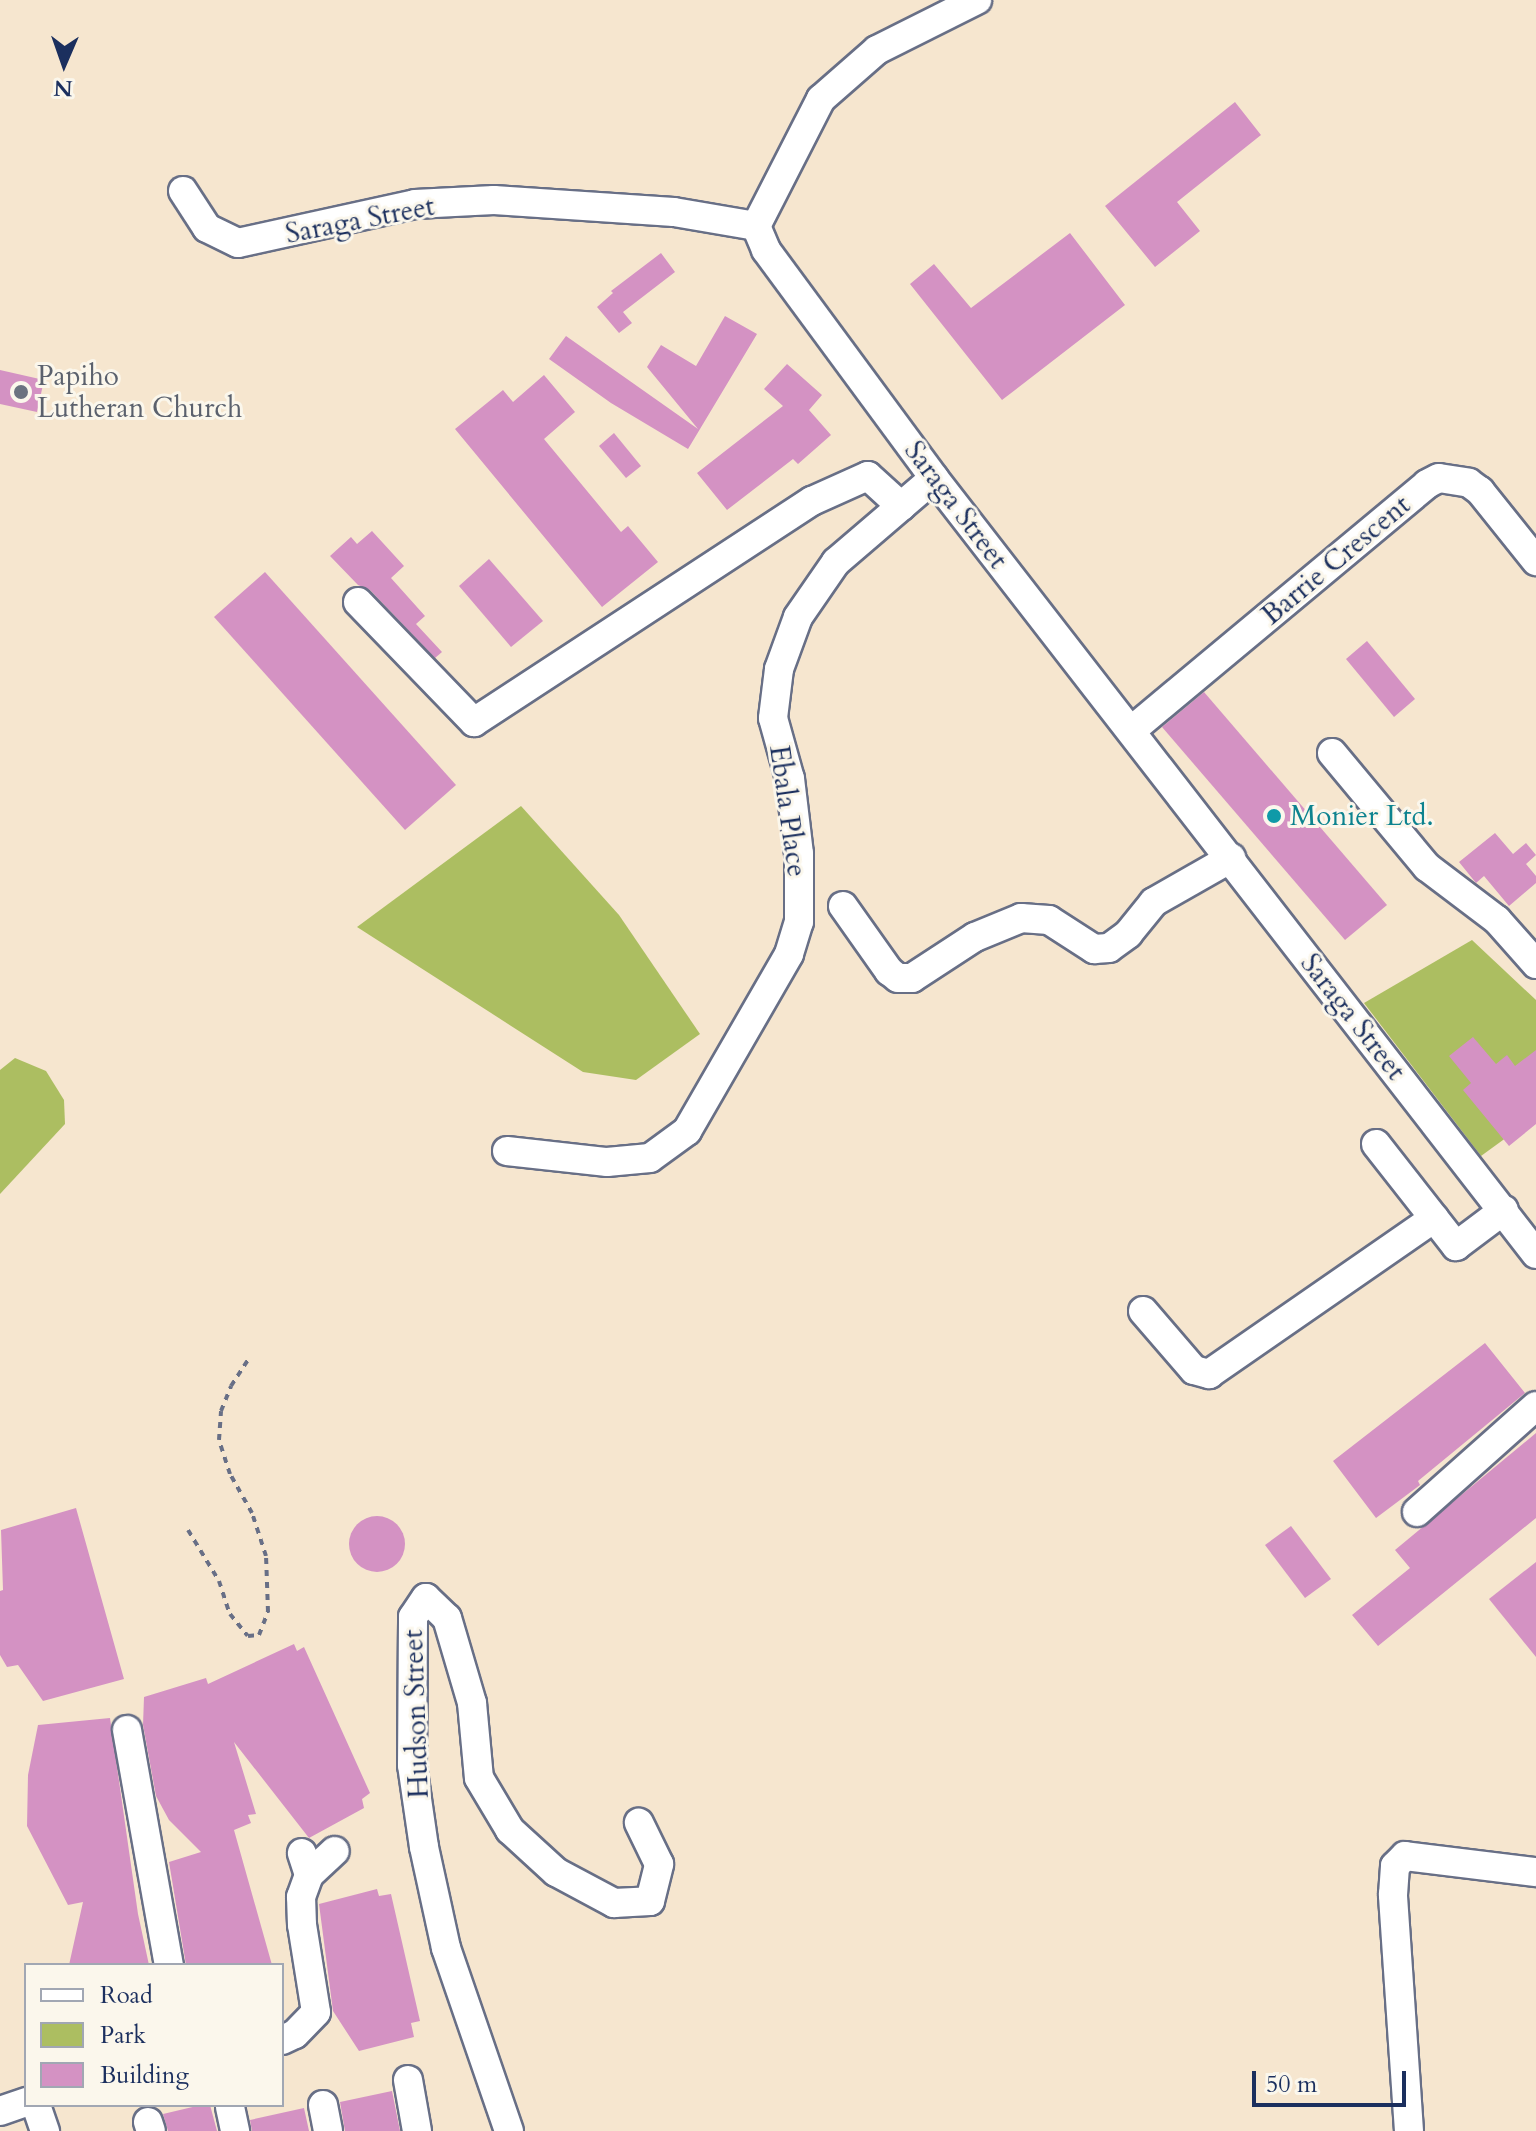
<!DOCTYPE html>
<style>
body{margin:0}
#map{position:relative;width:1536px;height:2131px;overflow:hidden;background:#f6e6cf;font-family:Cardo,serif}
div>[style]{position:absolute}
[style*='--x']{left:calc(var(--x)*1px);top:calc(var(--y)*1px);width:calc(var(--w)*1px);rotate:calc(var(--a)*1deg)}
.green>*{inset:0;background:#acbe61}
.building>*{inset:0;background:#d492c3}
.round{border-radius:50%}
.path>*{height:4px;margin-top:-2px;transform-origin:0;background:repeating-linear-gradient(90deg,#686f86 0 6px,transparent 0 12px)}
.roads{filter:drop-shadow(2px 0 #686f86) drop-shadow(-2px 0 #686f86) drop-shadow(0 2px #686f86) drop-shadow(0 -2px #686f86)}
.minor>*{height:28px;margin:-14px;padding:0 14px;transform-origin:14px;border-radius:14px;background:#fff}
.dots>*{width:22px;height:22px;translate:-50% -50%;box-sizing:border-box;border:4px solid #fbf7ec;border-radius:50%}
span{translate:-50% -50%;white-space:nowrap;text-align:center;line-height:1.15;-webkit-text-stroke:6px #fbf7ec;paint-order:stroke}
.street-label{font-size:28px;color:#1b2f5e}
.worship-label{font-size:28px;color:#5b616d}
.left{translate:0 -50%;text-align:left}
.culture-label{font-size:28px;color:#0d838f}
.legend{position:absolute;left:24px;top:1963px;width:260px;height:144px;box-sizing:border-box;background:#fbf7ec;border:2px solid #a1a7b3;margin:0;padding:10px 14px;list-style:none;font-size:24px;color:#1b2f5e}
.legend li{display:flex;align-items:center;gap:16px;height:40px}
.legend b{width:40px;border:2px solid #a1a7b3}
.north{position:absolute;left:24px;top:24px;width:80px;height:80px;-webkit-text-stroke:6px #fbf7ec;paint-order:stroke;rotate:182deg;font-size:22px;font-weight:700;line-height:32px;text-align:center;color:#1b2f5e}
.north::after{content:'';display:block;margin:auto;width:28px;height:36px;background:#1b2f5e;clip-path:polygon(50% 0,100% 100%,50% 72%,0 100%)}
.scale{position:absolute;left:1252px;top:2071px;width:154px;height:36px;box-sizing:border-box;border:4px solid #1b2f5e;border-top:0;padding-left:10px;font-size:24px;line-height:28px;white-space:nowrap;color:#1b2f5e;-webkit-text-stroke:6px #fbf7ec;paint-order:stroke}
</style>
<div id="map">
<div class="green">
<div style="clip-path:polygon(521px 806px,619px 915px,700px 1034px,636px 1080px,583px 1072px,357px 927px)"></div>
<div style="clip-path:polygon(1472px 940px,1536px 1000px,1536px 1116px,1481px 1156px,1364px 1003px)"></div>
<div style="clip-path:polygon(15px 1058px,46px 1071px,64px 1100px,65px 1124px,0 1194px,0 1070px)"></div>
</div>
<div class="building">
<div style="clip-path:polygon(1235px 102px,1261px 135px,1177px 202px,1200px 231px,1155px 267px,1105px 206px)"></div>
<div style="clip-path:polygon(1070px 233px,1125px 305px,1002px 400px,910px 284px,934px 264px,971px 308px)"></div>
<div style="clip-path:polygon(661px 253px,675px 272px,623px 312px,632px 323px,619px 333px,597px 307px,613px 293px,611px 291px)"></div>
<div style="clip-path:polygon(725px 316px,757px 334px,688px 449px,611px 403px,549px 359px,566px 336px,698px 429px,647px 367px,661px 345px,696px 366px)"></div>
<div style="clip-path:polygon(787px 364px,822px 395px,809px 410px,831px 435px,798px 464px,793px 459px,727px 510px,697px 473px,783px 406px,764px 389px)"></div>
<div style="clip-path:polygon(0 370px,44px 380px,37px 412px,0 404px)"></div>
<div style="clip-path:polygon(544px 375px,575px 412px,544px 439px,621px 532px,628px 526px,658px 562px,602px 607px,455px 429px,503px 390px,513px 402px)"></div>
<div style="clip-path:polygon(614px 433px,641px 466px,626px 478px,599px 446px)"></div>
<div style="clip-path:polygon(372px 531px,404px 566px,391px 578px,425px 616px,416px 624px,442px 652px,435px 658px,370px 590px,358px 585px,330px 556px,351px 537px,357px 544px)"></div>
<div style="clip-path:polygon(489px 559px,543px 621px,511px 647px,459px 586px)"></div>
<div style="clip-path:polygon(265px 572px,456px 785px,405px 830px,214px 617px)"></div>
<div style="clip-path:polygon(1367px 641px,1415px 699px,1394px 717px,1346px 659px)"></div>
<div style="clip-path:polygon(1204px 692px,1387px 905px,1345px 940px,1162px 727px)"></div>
<div style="clip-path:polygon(1495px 833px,1513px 854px,1526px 843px,1536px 855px,1526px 864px,1536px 876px,1536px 883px,1509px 906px,1484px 876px,1476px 883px,1459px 862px)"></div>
<div style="clip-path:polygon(1473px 1037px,1496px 1064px,1507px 1055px,1515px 1066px,1536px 1050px,1536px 1124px,1509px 1146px,1463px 1090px,1471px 1083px,1449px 1056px)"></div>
<div style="clip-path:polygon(1485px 1343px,1525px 1393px,1418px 1481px,1420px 1485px,1376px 1518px,1333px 1461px)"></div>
<div style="clip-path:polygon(1536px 1433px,1536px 1518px,1378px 1646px,1352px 1615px,1410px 1568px,1395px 1550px)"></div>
<div style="clip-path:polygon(76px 1508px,124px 1679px,43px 1701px,18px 1665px,7px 1667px,0 1655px,0 1591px,3px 1590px,1px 1530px)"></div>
<div class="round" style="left:349px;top:1516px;width:56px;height:56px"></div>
<div style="clip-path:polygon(1291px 1526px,1331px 1579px,1305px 1598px,1265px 1545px)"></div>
<div style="clip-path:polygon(1536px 1562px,1536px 1657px,1489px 1599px)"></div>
<div style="clip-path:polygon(294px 1644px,297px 1651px,304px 1647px,370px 1793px,362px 1799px,364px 1808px,309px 1838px,234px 1742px,256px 1814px,248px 1815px,251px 1823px,234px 1830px,272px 1965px,186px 1965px,169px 1862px,201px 1852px,169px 1820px,156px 1796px,143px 1725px,144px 1697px,206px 1678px,208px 1684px)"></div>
<div style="clip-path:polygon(110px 1718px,138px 1914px,149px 1965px,69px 1965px,83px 1902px,68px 1905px,27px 1826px,28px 1775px,38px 1725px)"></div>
<div style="clip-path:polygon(377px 1889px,379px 1896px,391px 1894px,420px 2021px,411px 2023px,414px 2037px,359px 2051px,333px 2011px,319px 1904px)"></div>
<div style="clip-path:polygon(392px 2091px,400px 2131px,345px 2131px,340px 2102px)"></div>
<div style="clip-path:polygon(201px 2105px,210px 2105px,217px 2131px,168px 2131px,163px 2114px)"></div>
<div style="clip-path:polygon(304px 2108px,309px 2131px,252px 2131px,250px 2120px)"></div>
</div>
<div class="path">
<div style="--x:188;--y:1530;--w:60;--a:58.7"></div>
<div style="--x:219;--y:1581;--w:35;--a:72"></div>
<div style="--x:230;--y:1614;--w:28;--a:51"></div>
<div style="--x:248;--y:1636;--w:11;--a:-5"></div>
<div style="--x:259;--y:1635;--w:25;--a:-69"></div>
<div style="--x:268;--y:1612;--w:56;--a:-92"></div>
<div style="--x:266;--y:1556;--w:45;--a:-108"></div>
<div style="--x:252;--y:1513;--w:45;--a:-119.4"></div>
<div style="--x:230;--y:1474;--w:36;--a:-108"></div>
<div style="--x:219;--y:1440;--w:29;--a:-86"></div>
<div style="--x:221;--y:1411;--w:27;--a:-68"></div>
<div style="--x:231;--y:1386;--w:33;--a:-57"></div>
</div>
<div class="roads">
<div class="minor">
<div style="--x:183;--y:191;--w:44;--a:57"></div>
<div style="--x:207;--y:228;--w:34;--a:26"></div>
<div style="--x:238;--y:243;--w:181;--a:-12.4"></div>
<div style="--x:415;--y:204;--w:79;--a:-2.9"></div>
<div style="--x:494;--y:200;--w:180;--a:3.8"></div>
<div style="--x:674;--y:212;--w:83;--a:9.7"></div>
<div style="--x:756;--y:226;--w:26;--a:67"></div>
<div style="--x:766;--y:250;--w:283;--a:53.6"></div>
<div style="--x:934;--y:478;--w:982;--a:52.2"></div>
<div style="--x:756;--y:226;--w:143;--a:-62.9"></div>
<div style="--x:821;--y:99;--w:74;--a:-41.2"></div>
<div style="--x:877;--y:50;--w:112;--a:-26.6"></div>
<div style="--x:358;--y:602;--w:167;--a:46"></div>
<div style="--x:474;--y:722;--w:404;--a:-33.2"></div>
<div style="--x:812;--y:501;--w:61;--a:-24.1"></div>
<div style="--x:868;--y:476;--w:45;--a:42.3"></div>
<div style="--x:1132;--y:730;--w:384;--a:-39.8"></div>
<div style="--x:1427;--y:484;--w:13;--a:-27"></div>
<div style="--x:1439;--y:478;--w:30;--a:9"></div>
<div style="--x:1469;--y:483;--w:14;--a:36"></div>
<div style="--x:1480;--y:491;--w:90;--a:51.3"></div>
<div style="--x:1332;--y:753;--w:148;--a:50.2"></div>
<div style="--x:1427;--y:867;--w:88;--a:37.1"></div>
<div style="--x:1497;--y:920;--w:59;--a:48.4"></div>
<div style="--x:843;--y:906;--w:80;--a:54.7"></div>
<div style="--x:889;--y:971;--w:11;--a:38"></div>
<div style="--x:898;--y:978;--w:14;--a:0"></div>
<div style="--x:912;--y:978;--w:75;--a:-33.1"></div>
<div style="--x:975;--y:937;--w:50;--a:-22.4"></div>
<div style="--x:1021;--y:918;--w:28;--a:4"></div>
<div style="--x:1049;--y:920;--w:54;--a:32.8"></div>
<div style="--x:1094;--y:949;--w:15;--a:-4"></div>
<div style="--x:1109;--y:948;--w:24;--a:-36"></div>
<div style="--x:1128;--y:934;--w:41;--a:-50.9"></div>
<div style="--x:1154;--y:902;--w:89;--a:-29.7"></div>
<div style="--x:1376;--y:1144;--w:130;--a:51.9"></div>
<div style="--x:1456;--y:1246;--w:60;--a:-36.9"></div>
<div style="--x:507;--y:1151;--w:101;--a:6.3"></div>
<div style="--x:607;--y:1162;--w:43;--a:-5.3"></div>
<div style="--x:650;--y:1158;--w:46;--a:-36.1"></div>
<div style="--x:687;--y:1131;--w:204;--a:-60"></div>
<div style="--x:789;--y:954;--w:34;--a:-73"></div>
<div style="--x:799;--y:922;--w:68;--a:-90"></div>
<div style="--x:799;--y:854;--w:76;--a:-96.8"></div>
<div style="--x:790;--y:779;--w:63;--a:-105.6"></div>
<div style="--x:773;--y:718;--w:49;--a:-83"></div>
<div style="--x:779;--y:669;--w:55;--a:-69.9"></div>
<div style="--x:798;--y:617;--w:67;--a:-55.4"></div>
<div style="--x:836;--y:562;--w:129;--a:-40.6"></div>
<div style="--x:1143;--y:1311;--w:78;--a:49.2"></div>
<div style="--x:1194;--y:1370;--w:16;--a:15"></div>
<div style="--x:1209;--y:1374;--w:274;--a:-34.7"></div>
<div style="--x:1417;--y:1512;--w:159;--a:-41.7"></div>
<div style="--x:127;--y:1730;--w:239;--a:79.9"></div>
<div style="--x:309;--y:1875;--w:35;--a:-43"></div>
<div style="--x:282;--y:2040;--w:14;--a:-25"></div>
<div style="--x:295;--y:2034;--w:30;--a:-46"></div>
<div style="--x:316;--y:2012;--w:88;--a:-99.1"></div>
<div style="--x:302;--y:1925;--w:28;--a:-92"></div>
<div style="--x:301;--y:1897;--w:23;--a:-70"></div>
<div style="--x:309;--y:1875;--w:23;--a:-108"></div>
<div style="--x:408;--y:2080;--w:52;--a:80"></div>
<div style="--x:36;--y:2105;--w:28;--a:71"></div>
<div style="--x:323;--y:2105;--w:26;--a:79"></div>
<div style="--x:230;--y:2107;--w:25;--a:78"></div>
<div style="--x:0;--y:2111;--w:28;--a:-19"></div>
<div style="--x:148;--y:2122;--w:9;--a:72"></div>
<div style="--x:509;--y:2131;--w:194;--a:-109"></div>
<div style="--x:446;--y:1948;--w:103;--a:-102.3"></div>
<div style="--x:424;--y:1847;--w:83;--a:-98.3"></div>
<div style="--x:412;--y:1765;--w:148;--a:-89.6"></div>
<div style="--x:413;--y:1617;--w:23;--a:-56"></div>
<div style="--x:426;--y:1598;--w:29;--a:44"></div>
<div style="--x:447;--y:1618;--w:89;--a:73.6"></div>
<div style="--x:472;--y:1703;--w:75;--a:84.7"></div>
<div style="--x:479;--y:1778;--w:61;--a:59.2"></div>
<div style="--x:510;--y:1830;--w:62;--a:42.4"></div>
<div style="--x:556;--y:1872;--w:66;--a:28.1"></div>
<div style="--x:614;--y:1903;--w:36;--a:-3"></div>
<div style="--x:650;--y:1901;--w:38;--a:-76"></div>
<div style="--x:659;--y:1864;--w:46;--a:-116"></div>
<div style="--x:1409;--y:2131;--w:237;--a:-93.9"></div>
<div style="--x:1393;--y:1895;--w:29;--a:-86"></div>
<div style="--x:1395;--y:1866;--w:14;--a:-45"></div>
<div style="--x:1405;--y:1856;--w:132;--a:7"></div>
</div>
</div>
<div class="dots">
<div style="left:21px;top:392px;background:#6b7280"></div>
<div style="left:1274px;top:816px;background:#0f9aa8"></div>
</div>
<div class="street-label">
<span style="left:360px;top:220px;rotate:-11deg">Saraga Street</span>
<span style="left:956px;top:505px;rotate:53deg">Saraga Street</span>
<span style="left:1336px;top:560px;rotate:-40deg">Barrie Crescent</span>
<span style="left:788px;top:811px;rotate:82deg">Ebala Place</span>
<span style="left:1353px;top:1017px;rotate:52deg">Saraga Street</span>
<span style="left:416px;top:1714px;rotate:-92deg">Hudson Street</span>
</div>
<div class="worship-label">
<span class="left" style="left:37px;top:392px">Papiho<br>Lutheran Church</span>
</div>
<div class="culture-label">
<span class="left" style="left:1290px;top:816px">Monier Ltd.</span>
</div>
<ul class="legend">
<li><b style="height:10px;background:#fff"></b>Road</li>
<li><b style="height:22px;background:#acbe61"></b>Park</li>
<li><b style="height:22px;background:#d492c3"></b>Building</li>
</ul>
<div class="north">N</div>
<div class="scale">50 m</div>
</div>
